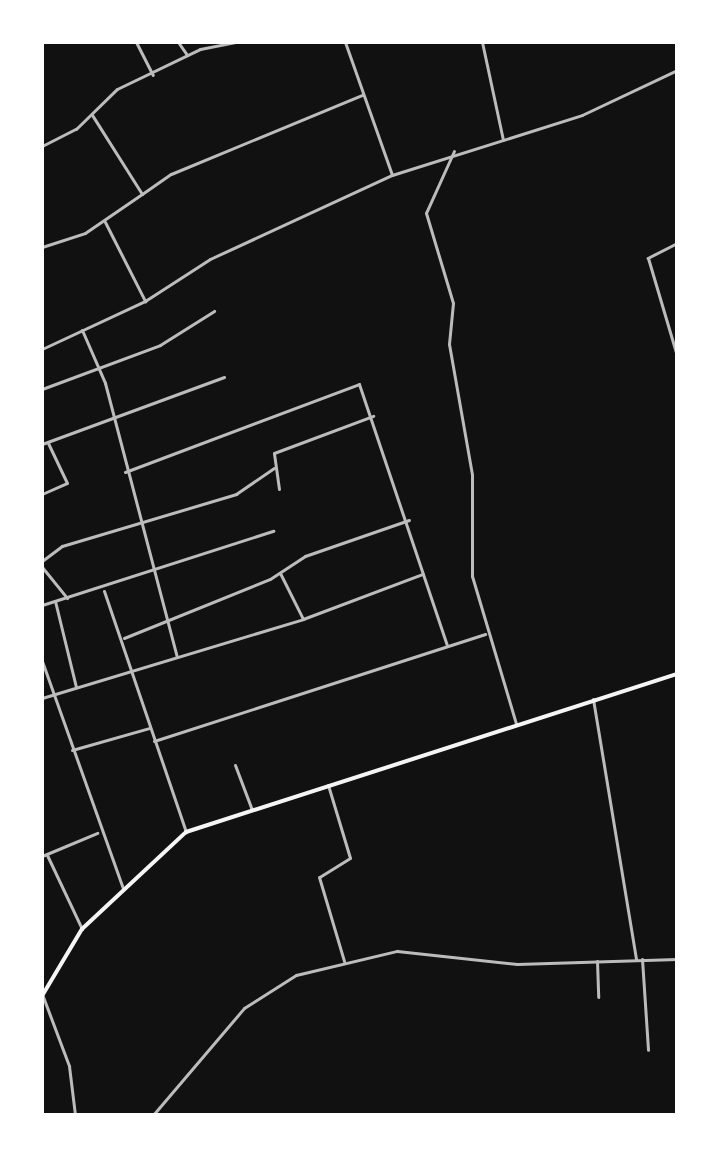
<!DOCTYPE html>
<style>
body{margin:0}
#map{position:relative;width:719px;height:1157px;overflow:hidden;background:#111;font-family:"Exo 2",sans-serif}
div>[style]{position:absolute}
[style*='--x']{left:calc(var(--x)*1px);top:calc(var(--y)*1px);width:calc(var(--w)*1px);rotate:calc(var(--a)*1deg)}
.minor>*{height:3px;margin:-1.5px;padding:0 1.5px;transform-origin:1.5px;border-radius:1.5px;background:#bcbcbc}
.secondary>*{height:4px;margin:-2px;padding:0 2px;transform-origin:2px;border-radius:2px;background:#f5f5f5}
span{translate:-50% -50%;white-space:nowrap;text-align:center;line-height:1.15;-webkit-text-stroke:8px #fff;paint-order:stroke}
.frame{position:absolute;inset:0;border:44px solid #fff;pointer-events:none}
</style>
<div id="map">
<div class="minor">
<div style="--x:136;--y:42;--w:37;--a:63"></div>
<div style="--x:178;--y:42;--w:16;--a:55"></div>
<div style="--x:345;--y:42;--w:141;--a:70.5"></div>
<div style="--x:482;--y:42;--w:100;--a:77.9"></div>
<div style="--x:42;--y:146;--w:38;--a:-27"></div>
<div style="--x:76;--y:129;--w:57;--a:-44.3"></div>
<div style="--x:117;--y:89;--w:92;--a:-25.7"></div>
<div style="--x:200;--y:49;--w:36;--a:-11"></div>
<div style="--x:454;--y:151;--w:68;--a:114.3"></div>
<div style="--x:426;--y:213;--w:94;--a:73.3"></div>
<div style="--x:453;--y:303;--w:41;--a:95.6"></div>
<div style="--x:449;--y:344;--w:133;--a:80"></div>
<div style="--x:472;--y:475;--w:101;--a:90"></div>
<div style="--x:472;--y:576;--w:154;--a:73.4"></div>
<div style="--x:142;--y:194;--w:35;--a:-35"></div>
<div style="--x:171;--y:174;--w:207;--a:-22.5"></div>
<div style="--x:105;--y:222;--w:89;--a:63.1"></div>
<div style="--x:677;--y:243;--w:33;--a:153"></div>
<div style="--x:648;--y:258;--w:102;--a:73.5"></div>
<div style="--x:42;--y:247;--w:45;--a:-18"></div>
<div style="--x:85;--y:233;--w:69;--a:-34.4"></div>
<div style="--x:142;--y:194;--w:93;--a:-122.3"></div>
<div style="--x:82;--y:330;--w:58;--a:66.5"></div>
<div style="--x:105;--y:383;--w:283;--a:75.3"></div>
<div style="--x:42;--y:349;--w:114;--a:-25"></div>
<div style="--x:145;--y:301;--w:77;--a:-32.9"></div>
<div style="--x:210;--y:259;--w:200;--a:-24.8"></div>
<div style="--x:392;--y:175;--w:199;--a:-17.5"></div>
<div style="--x:582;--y:115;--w:105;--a:-25.3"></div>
<div style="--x:42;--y:389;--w:126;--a:-20.4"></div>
<div style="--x:160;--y:345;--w:64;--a:-32.2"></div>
<div style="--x:42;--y:444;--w:194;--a:-20.2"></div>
<div style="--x:125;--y:472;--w:250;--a:-20.6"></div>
<div style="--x:359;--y:384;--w:276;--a:71.4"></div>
<div style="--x:279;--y:489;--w:36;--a:-98"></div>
<div style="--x:274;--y:453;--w:106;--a:-20.5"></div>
<div style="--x:42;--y:494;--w:27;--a:-24"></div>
<div style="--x:67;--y:483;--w:44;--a:-115.4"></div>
<div style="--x:42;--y:561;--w:25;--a:-37"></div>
<div style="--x:62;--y:546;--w:182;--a:-16.6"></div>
<div style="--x:236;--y:494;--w:46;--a:-34.4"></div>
<div style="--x:42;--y:567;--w:40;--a:51"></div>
<div style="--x:280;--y:573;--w:51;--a:63.4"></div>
<div style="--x:104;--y:591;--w:255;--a:71.2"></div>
<div style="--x:55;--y:601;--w:89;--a:76.3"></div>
<div style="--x:42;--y:605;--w:243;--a:-17.8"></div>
<div style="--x:124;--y:638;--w:157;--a:-22"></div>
<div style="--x:270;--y:579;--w:42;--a:-33.3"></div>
<div style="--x:305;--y:556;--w:110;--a:-19.1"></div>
<div style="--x:42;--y:661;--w:241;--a:70.4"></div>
<div style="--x:42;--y:698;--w:273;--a:-16.8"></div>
<div style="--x:303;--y:619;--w:128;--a:-20.6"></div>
<div style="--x:593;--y:699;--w:264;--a:80.6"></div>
<div style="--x:154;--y:741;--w:348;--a:-17.9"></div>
<div style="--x:72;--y:750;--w:80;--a:-15.9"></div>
<div style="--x:235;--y:765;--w:48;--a:69.3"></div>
<div style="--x:328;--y:785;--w:76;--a:73.2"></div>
<div style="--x:350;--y:858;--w:36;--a:148"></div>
<div style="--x:319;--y:877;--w:88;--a:73.4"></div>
<div style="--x:47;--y:855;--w:82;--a:64.7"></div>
<div style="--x:42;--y:856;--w:60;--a:-22.7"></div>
<div style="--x:642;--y:959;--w:91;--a:86.2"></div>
<div style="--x:597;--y:961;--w:36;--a:88"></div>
<div style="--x:42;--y:994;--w:77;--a:69.4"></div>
<div style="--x:69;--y:1066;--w:49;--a:83"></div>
<div style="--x:153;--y:1115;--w:140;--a:-49.6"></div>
<div style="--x:244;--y:1008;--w:62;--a:-32.4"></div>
<div style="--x:296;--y:975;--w:104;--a:-13.4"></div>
<div style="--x:397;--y:951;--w:121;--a:6.2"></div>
<div style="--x:517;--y:964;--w:160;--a:-1.8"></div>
</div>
<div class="secondary">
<div style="--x:42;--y:996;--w:78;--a:-59.2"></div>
<div style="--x:82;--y:929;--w:142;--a:-43"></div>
<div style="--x:186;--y:832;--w:516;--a:-17.84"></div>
</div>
<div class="frame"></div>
</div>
